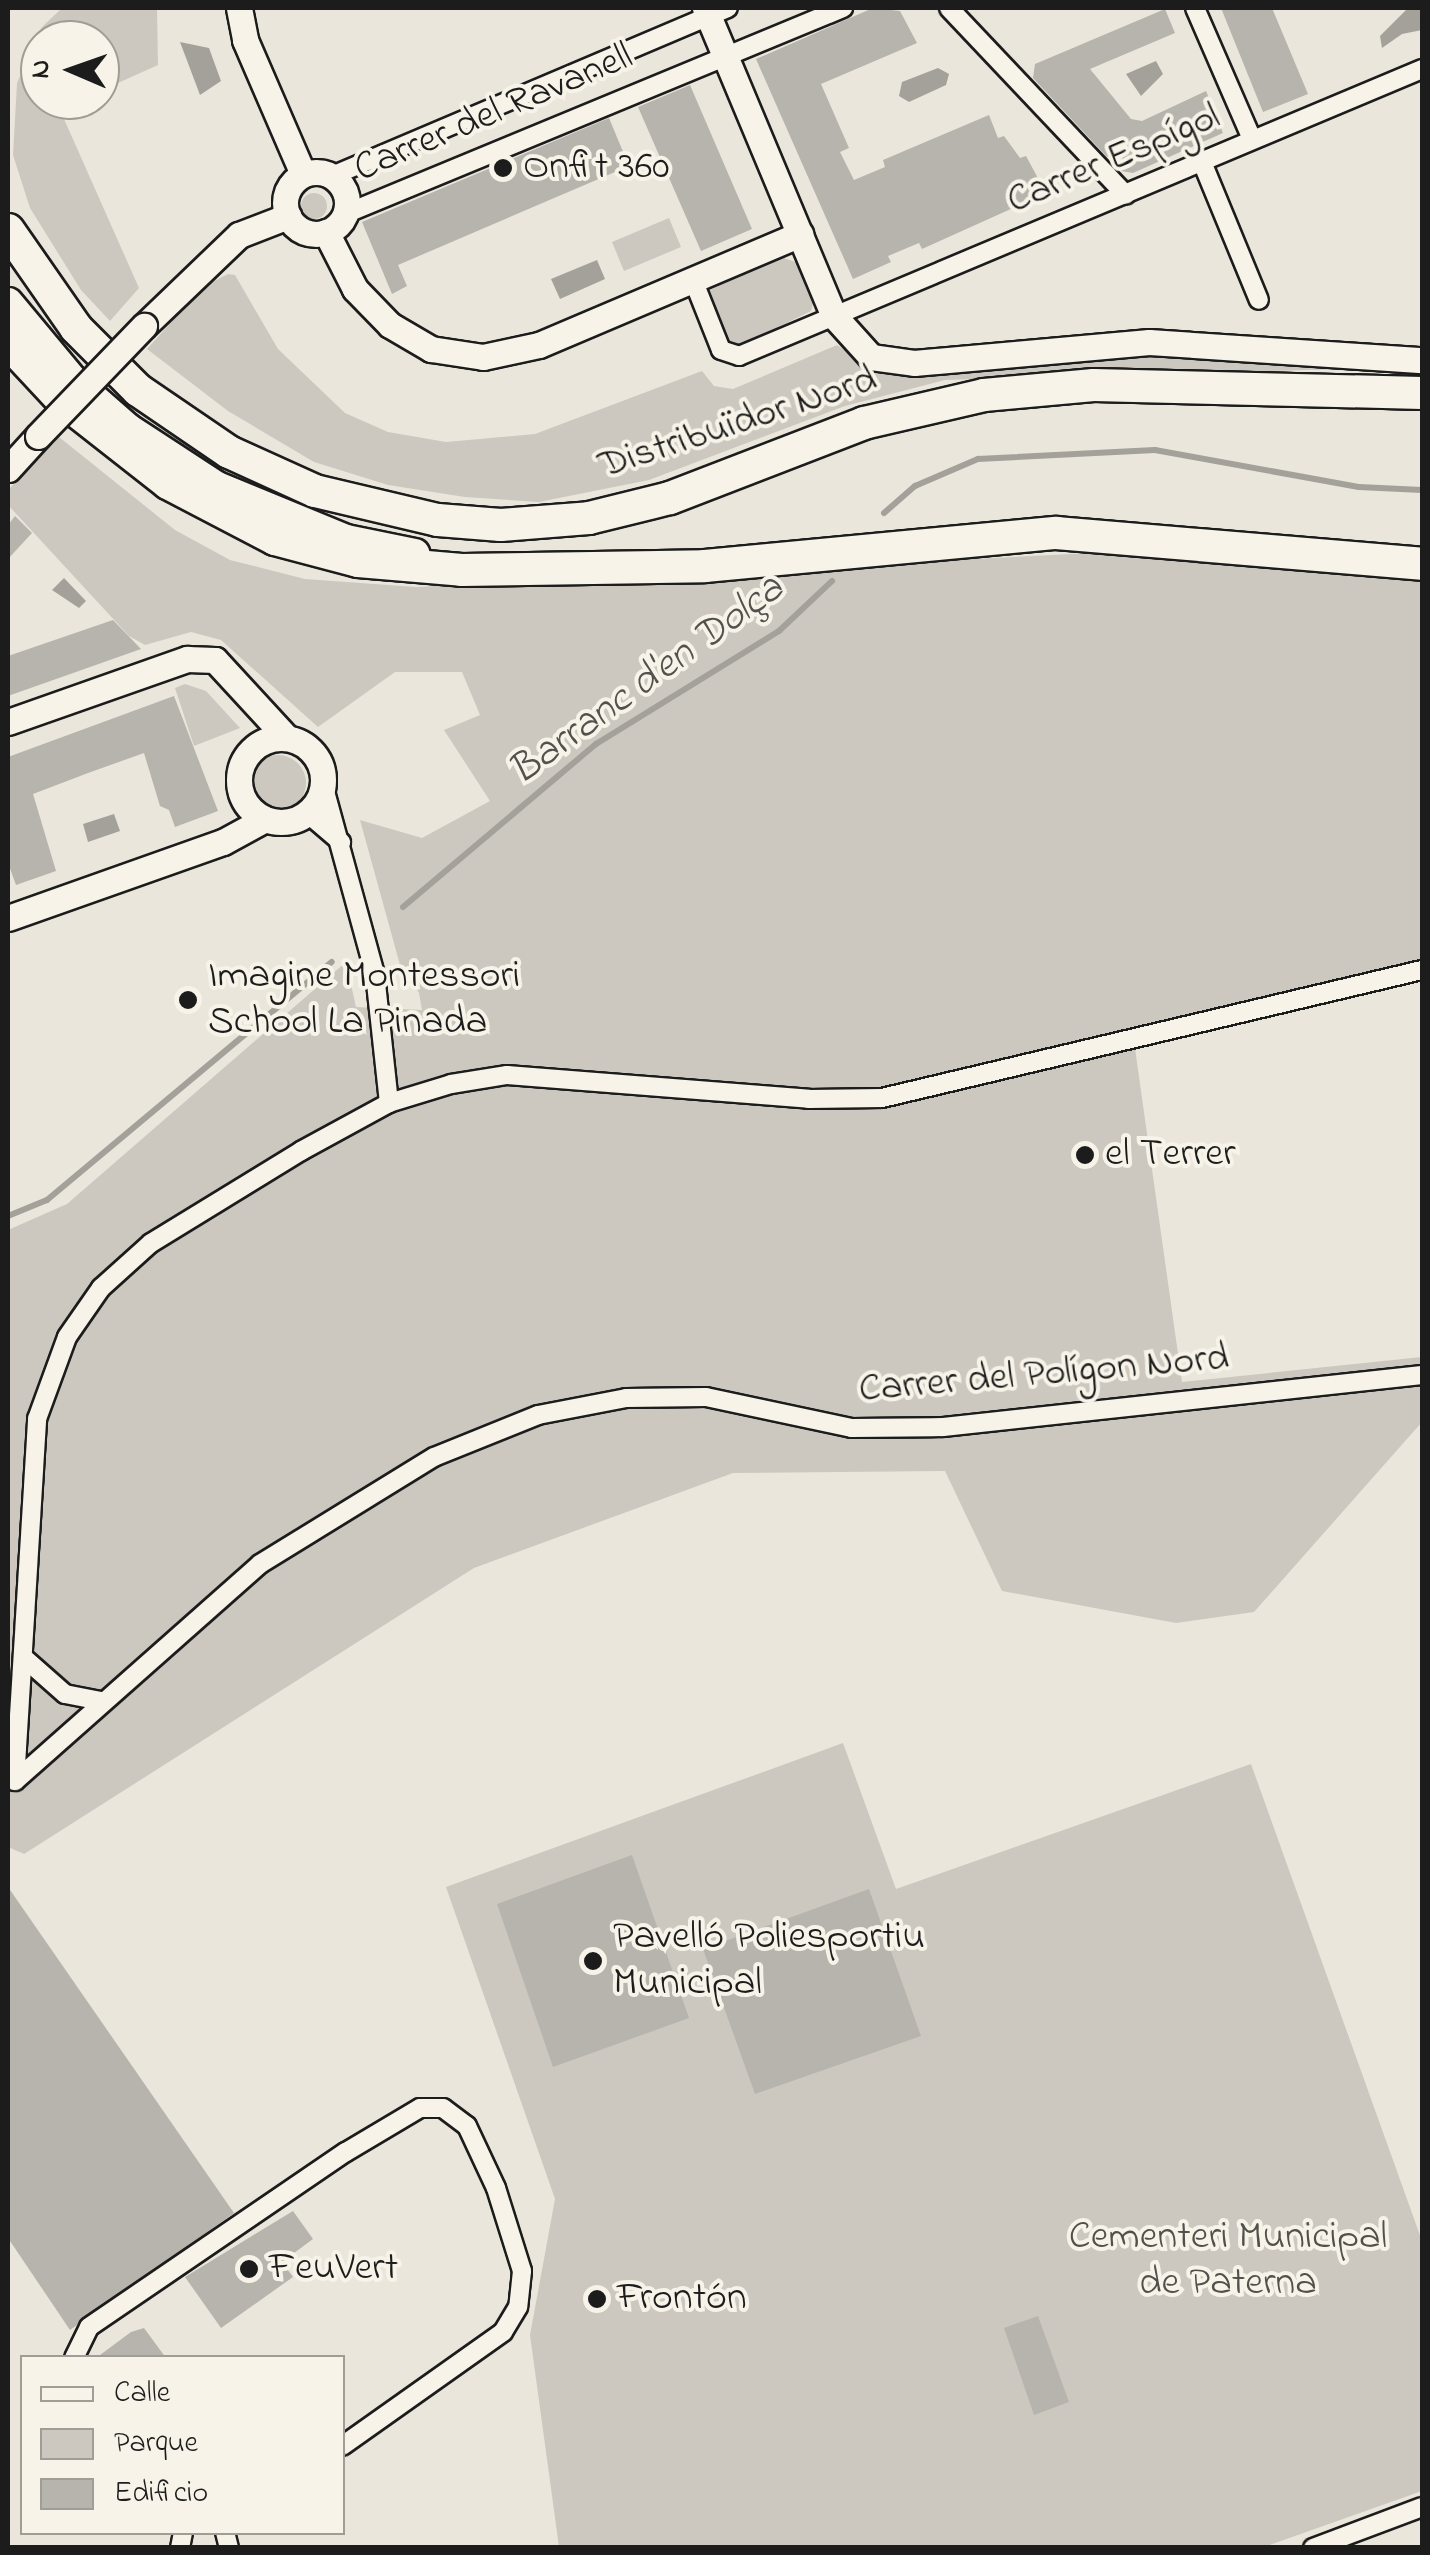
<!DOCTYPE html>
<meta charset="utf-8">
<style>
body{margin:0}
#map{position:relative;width:1430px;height:2555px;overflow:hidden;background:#eae6dc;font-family:"Indie Flower",sans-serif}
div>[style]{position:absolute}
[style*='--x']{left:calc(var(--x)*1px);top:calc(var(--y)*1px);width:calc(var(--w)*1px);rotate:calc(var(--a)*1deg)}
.green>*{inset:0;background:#ccc8c0}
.round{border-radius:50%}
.water>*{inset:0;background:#a3a19a}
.stream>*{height:6px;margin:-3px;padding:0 3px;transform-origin:3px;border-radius:3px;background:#a3a19a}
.building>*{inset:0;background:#b6b4ac}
.roads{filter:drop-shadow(2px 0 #1c1c1c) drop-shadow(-2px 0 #1c1c1c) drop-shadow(0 2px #1c1c1c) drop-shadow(0 -2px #1c1c1c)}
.street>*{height:18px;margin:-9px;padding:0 9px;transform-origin:9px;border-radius:9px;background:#f7f3e8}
.secondary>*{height:25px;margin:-12.5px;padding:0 12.5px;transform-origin:12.5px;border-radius:12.5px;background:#f7f3e8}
.secondary>.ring{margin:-12.5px;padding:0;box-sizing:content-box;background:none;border:25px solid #f7f3e8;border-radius:50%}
.primary>*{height:30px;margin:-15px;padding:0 15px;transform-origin:15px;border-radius:15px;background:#f7f3e8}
.highway>*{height:32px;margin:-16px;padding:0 16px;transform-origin:16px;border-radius:16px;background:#f7f3e8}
.bridges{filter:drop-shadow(2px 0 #1c1c1c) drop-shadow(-2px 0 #1c1c1c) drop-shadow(0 2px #1c1c1c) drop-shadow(0 -2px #1c1c1c)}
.secondary-bridge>*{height:25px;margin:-12.5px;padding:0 12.5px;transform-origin:12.5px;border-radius:12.5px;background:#f7f3e8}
.dots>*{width:28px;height:28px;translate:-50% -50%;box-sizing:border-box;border:5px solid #f7f3e8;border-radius:50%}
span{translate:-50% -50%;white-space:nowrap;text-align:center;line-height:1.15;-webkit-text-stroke:8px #f7f3e8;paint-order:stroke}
.street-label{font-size:40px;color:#1c1c1c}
.poi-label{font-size:40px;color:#1c1c1c}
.left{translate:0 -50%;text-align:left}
.park-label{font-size:40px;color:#51504d}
.water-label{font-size:42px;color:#52514e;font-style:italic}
.frame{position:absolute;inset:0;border:10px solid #1c1c1c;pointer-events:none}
.legend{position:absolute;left:20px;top:2355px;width:325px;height:180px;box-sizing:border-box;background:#f7f3e8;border:2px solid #9f9d96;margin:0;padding:12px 18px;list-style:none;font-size:30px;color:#1c1c1c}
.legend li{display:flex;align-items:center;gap:20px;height:50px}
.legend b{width:50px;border:2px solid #9f9d96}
.north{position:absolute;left:20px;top:20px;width:100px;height:100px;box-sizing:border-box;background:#f7f3e8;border:2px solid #9f9d96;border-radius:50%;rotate:272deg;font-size:28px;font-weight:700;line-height:40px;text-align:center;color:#1c1c1c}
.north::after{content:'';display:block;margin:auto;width:35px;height:45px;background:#1c1c1c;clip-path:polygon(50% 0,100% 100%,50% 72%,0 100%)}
</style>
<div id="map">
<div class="green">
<div style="clip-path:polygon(62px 8px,157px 8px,158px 65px,100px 91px,100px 40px,40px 40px,40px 100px,81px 100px,60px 110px,139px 288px,110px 321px,81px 290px,30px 208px,13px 155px,17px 83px,42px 27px)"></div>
<div class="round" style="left:301px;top:193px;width:26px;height:26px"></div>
<div style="clip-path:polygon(669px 218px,681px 247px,624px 271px,612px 242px)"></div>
<div style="clip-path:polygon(781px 257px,798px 263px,814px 299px,811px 311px,742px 345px,728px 343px,710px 290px)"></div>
<div style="clip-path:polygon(228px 274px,235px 275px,278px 349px,345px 413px,388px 432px,446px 442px,535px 434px,702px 371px,714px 386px,733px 389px,837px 345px,858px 359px,1175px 354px,1420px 367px,945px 380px,845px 406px,649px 480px,539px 502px,465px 497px,388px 485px,314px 462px,228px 411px,147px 349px,204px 286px)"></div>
<div style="clip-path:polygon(59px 437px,175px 530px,230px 560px,305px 579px,416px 587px,1113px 552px,1422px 577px,1422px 961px,1132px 1027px,1182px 1382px,1422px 1357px,1422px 1422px,1254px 1612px,1176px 1623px,1002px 1591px,945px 1471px,733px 1473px,474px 1568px,24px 1854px,8px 1847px,8px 1230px,67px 1204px,346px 962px,356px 1007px,422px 1010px,419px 993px,400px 965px,360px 820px,422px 838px,490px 801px,444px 730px,480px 715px,462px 672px,395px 672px,318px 727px,221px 640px,191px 632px,145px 645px,129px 636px,8px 505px,8px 490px)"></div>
<div style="clip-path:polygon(185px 684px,206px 691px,240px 728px,194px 746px,175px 688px)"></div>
<div class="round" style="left:250px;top:755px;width:56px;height:56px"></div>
<div style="clip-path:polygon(843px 1743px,896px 1889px,1251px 1764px,1422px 2241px,1422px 2491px,1264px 2547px,559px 2547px,530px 2335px,555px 2199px,446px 1887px)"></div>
</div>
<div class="water">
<div style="clip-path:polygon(1408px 8px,1422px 8px,1422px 30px,1402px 34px,1382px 48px,1380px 36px)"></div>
<div style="clip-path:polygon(180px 42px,209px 48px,221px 81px,200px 95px)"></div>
<div style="clip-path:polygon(1156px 61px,1163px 74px,1141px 96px,1126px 74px)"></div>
<div style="clip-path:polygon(938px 68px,949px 74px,946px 85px,909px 102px,899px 96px,902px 82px)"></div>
<div style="clip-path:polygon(597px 260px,605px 279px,560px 299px,551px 279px)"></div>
<div style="clip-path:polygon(64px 578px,86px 601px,79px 608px,52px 590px)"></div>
<div style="clip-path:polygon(114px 814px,120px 831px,88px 842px,83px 824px)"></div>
</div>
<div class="stream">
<div style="--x:884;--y:513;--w:41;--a:-41.1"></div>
<div style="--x:915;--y:486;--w:69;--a:-23.2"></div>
<div style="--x:978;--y:459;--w:177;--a:-2.9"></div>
<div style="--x:1155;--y:450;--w:207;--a:10.3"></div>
<div style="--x:1359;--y:487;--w:63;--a:2.7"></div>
<div style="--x:403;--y:907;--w:253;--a:-40.2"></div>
<div style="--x:596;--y:744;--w:215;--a:-31.7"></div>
<div style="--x:779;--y:631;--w:73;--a:-43.3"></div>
<div style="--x:8;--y:1216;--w:42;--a:-22.3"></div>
<div style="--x:47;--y:1200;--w:371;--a:-39.9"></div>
</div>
<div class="building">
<div style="clip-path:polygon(873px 8px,900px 11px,917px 43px,821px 84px,849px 148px,840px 152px,854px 180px,885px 167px,883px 160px,989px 115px,998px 138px,1004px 136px,1020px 158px,1026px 156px,1046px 193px,922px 249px,919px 243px,888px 256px,891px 262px,853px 279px,756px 59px)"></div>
<div style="clip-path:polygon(1221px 8px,1272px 8px,1308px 94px,1263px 112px)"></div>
<div style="clip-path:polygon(1165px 9px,1175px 33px,1090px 69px,1131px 119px,1142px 121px,1206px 91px,1223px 133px,1133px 173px,1121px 171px,1123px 151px,1107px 157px,1033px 78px,1035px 64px)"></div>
<div style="clip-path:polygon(690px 85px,752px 229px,701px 251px,638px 107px)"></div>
<div style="clip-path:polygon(609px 118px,629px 166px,398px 265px,407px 286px,392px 294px,362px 222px)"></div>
<div style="clip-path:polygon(15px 516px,32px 533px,8px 559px,8px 525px)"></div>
<div style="clip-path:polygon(113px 620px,141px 649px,8px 696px,8px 656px)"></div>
<div style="clip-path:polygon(174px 696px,218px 811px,175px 827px,169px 810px,160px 806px,144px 753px,88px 773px,33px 794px,56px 871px,16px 885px,8px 863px,8px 757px)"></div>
<div style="clip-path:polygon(632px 1855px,689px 2018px,553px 2067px,497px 1904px)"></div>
<div style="clip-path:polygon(8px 1887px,234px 2213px,70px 2330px,8px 2238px)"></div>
<div style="clip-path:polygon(869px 1889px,921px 2036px,755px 2094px,703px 1949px)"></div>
<div style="clip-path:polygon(293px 2211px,313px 2239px,282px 2262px,293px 2277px,221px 2328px,185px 2277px)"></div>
<div style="clip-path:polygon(1038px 2316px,1069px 2402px,1034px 2415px,1004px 2328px)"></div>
<div style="clip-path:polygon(144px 2328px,166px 2358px,96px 2358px,131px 2332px)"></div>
</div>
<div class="roads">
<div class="street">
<div style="--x:949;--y:8;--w:257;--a:46.6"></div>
<div style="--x:1195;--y:8;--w:143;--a:66.5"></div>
<div style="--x:1202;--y:162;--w:149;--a:67.6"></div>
<div style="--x:332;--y:176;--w:430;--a:-23"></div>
<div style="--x:345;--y:214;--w:539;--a:-22.47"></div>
<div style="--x:694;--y:282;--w:73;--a:68.3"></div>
<div style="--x:721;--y:350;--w:19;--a:18"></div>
<div style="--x:739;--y:356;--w:741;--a:-22.79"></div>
<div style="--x:323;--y:784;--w:197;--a:74.7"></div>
<div style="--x:375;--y:974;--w:130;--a:83.8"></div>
<div style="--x:307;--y:813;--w:45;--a:40.5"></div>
<div style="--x:23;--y:1657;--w:56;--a:41.4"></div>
<div style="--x:65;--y:1694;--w:38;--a:11"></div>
<div style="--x:15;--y:1781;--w:363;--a:-86.5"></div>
<div style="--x:37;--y:1419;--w:87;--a:-69.9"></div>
<div style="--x:67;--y:1337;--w:60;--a:-55.2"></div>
<div style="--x:101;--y:1288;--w:67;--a:-42"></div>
<div style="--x:151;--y:1243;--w:176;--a:-31.5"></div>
<div style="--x:301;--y:1151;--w:100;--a:-28.6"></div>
<div style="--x:389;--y:1103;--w:65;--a:-17"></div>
<div style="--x:451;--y:1084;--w:57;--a:-9.1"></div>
<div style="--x:507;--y:1075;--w:303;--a:4.5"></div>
<div style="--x:809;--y:1099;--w:73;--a:-0.8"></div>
<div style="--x:882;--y:1098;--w:555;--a:-13.34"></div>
<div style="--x:15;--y:1781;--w:327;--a:-41.5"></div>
<div style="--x:260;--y:1564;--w:204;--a:-31.6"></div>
<div style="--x:434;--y:1457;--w:112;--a:-22"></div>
<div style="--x:538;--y:1415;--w:90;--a:-10.9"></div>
<div style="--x:626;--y:1398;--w:80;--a:-0.7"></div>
<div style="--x:706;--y:1397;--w:149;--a:12"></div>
<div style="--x:852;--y:1428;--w:91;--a:-0.6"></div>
<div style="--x:943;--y:1427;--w:482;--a:-6.2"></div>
<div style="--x:74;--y:2358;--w:34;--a:-64"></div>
<div style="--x:89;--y:2327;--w:311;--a:-34.3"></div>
<div style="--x:346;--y:2152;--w:86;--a:-30.7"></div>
<div style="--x:420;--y:2108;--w:23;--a:0"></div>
<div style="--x:443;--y:2108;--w:30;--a:37"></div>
<div style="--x:467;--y:2126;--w:68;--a:64.9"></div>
<div style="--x:496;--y:2188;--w:87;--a:72.6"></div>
<div style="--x:522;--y:2271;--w:36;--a:96"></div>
<div style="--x:518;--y:2307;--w:29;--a:121"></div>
<div style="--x:503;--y:2332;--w:197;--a:144.7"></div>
<div style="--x:225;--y:2532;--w:16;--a:76"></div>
<div style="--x:180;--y:2548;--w:16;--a:-79"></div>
<div style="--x:1313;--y:2548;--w:116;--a:-20.6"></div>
</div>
<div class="secondary">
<div style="--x:239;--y:8;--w:33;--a:79"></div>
<div style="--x:245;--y:40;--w:146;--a:66.6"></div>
<div style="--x:705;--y:8;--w:334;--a:67.3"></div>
<div style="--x:834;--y:316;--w:55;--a:47.9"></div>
<div style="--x:871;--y:357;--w:43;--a:7.9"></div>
<div style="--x:914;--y:363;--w:236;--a:-5.1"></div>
<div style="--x:1149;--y:342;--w:274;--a:3.8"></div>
<div class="ring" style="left:285px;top:172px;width:37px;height:37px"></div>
<div style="--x:326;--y:232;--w:64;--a:63"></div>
<div style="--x:355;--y:289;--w:50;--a:45.8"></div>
<div style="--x:390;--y:325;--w:48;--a:30.3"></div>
<div style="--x:431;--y:349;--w:53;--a:8.7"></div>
<div style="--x:483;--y:357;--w:57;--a:-12.1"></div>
<div style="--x:539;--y:345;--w:284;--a:-23"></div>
<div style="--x:144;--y:326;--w:132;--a:-43.8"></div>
<div style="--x:239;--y:235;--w:53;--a:-21.2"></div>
<div style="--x:8;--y:469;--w:45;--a:-47.7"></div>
<div style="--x:8;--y:722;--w:190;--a:-19.4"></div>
<div style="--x:187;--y:659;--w:28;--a:2"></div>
<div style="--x:215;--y:660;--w:106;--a:47.3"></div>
<div class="ring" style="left:239px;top:738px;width:59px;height:59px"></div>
<div style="--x:8;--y:918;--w:228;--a:-19.5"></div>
<div style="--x:223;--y:842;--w:48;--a:-28.7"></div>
</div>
<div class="primary">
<div style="--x:8;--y:303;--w:100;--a:50.3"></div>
<div style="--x:72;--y:380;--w:74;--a:41.2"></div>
<div style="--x:128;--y:429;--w:104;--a:33.2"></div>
<div style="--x:215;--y:486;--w:142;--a:22.4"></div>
<div style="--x:346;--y:540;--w:70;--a:11.5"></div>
</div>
<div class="highway">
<div style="--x:8;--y:230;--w:119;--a:55.2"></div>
<div style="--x:76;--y:328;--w:88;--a:45"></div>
<div style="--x:138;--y:390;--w:110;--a:34.3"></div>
<div style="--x:229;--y:452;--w:94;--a:24.4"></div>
<div style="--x:315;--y:491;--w:126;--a:13.3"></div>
<div style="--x:438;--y:520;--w:63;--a:4.5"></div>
<div style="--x:501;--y:525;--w:88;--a:-4.5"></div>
<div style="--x:589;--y:518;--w:83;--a:-13.9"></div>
<div style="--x:670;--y:498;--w:208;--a:-21.1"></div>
<div style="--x:864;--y:423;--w:123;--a:-13.1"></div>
<div style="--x:984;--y:395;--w:110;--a:-5.2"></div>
<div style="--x:1094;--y:385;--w:328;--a:1.4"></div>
<div style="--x:8;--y:342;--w:78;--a:47.1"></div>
<div style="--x:61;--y:399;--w:136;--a:38.1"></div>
<div style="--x:168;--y:483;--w:121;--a:27.6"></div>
<div style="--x:275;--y:539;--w:86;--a:14.8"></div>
<div style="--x:358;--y:561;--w:104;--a:4.9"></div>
<div style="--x:462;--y:570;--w:243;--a:-0.9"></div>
<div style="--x:705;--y:566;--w:353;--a:-5.4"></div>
<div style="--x:1056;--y:533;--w:367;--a:4.8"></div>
</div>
</div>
<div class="bridges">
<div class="secondary-bridge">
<div style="--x:38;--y:436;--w:153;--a:-46.1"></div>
</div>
</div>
<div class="dots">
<div style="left:503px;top:168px;background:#1c1c1c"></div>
<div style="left:188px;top:1000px;background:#1c1c1c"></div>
<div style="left:1085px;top:1155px;background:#1c1c1c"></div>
<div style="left:593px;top:1961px;background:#1c1c1c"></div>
<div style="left:249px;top:2269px;background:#1c1c1c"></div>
<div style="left:597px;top:2299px;background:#1c1c1c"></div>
</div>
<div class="street-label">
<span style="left:494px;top:114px;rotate:-23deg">Carrer del Ravanell</span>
<span style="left:1114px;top:160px;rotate:-23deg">Carrer Espígol</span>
<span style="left:738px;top:424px;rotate:-18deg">Distribuïdor Nord</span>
<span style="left:1044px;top:1375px;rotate:-5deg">Carrer del Polígon Nord</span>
</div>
<div class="poi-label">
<span class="left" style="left:523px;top:168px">Onfit 360</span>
<span class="left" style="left:208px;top:1000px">Imagine Montessori<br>School La Pinada</span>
<span class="left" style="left:1105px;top:1155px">el Terrer</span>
<span class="left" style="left:613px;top:1961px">Pavelló Poliesportiu<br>Municipal</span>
<span class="left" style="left:269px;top:2269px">FeuVert</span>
<span class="left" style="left:617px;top:2299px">Frontón</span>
</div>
<div class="park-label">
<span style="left:1228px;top:2261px">Cementeri Municipal<br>de Paterna</span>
</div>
<div class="water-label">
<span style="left:647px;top:681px;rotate:-36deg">Barranc d'en Dolça</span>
</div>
<div class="frame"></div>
<ul class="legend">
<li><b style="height:12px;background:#f7f3e8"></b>Calle</li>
<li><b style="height:28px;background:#ccc8c0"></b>Parque</li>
<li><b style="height:28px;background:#b6b4ac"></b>Edificio</li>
</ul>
<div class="north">N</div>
</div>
